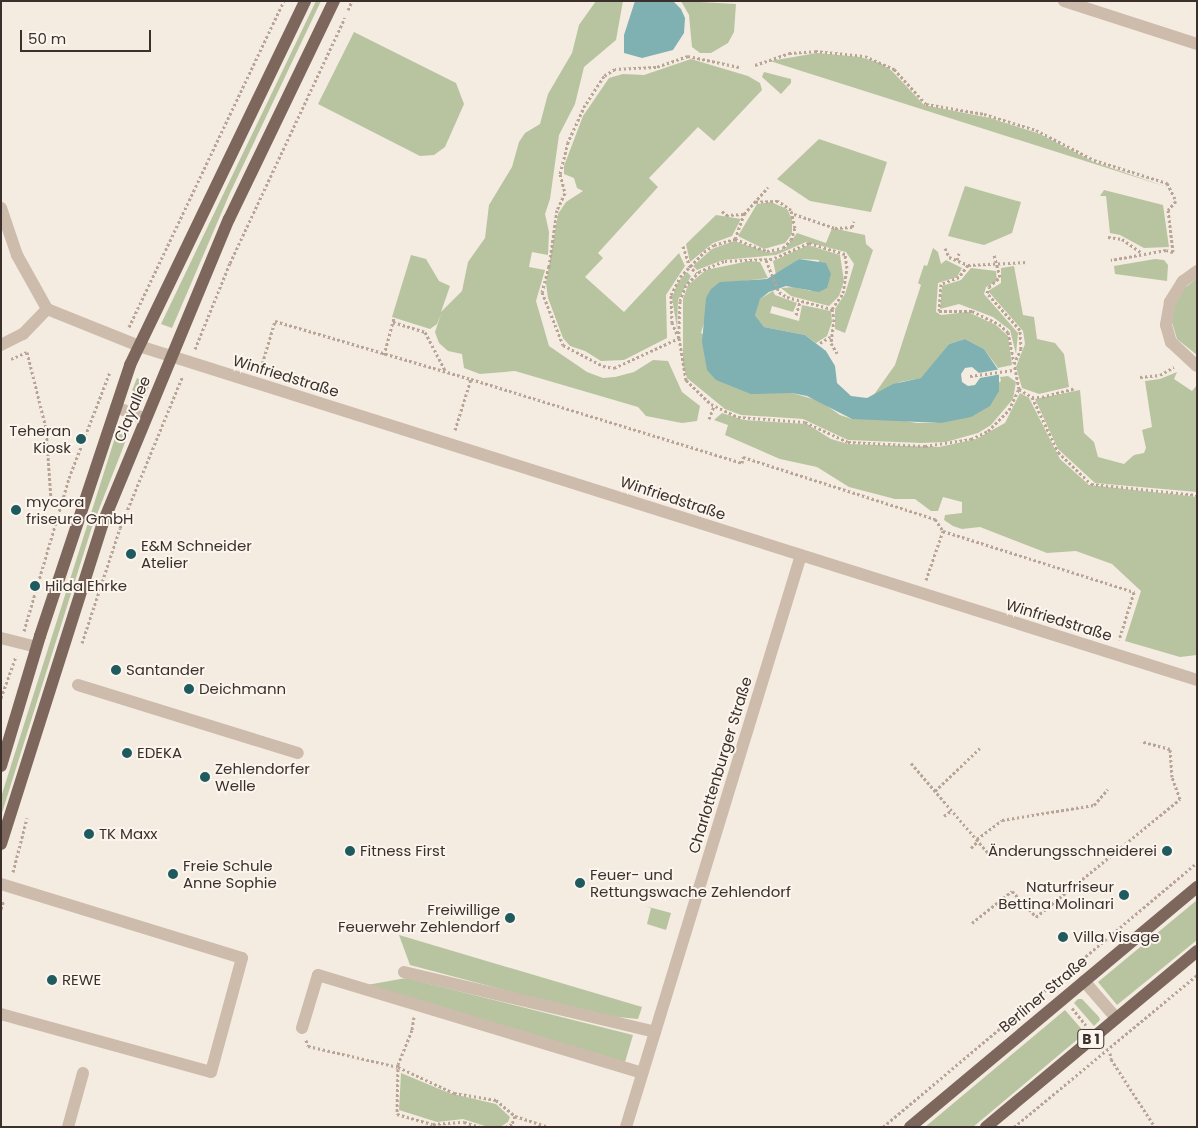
<!DOCTYPE html>
<meta charset="utf-8">
<style>
body{margin:0}
#map{position:relative;width:1198px;height:1128px;overflow:hidden;background:#f4ebe1;font-family:Poppins,sans-serif}
div>[style]{position:absolute}
[style*='--x']{left:calc(var(--x)*1px);top:calc(var(--y)*1px);width:calc(var(--w)*1px);rotate:calc(var(--a)*1deg)}
.green>*{inset:0;background:#b8c4a0}
.water>*{inset:0;background:#7fb0b2}
.pier>*{inset:0;background:#f4ebe1}
.path>*{height:3px;margin-top:-1.5px;transform-origin:0;background:repeating-linear-gradient(90deg,#b9a596 0 2.5px,transparent 0 5px)}
.minor>*{height:12px;margin:-6px;padding:0 6px;transform-origin:6px;border-radius:6px;background:#cdbbac}
.major>*{height:12px;margin:-6px;padding:0 6px;transform-origin:6px;border-radius:6px;background:#7d675c}
.dots>*{width:14px;height:14px;translate:-50% -50%;box-sizing:border-box;border:2px solid #fbf5ee;border-radius:50%}
span{translate:-50% -50%;white-space:nowrap;text-align:center;line-height:1.15;-webkit-text-stroke:4px #fbf5ee;paint-order:stroke}
.shield-label span{padding:1px 4px;background:#fbf5ee;border:1px solid;border-radius:4px;-webkit-text-stroke-width:0}
.shield-label{font-size:14px;color:#3b302b;font-weight:700}
.street-label{font-size:15px;color:#3b302b}
.poi-label{font-size:15px;color:#3b302b}
.right{translate:-100% -50%;text-align:right}
.left{translate:0 -50%;text-align:left}
.frame{position:absolute;inset:0;border:2px solid #3b302b;pointer-events:none}
.scale{position:absolute;left:20px;top:30px;width:131px;height:22px;box-sizing:border-box;border:2px solid #3b302b;border-top:0;padding-left:6px;font-size:15px;line-height:18px;white-space:nowrap;color:#3b302b;-webkit-text-stroke:4px #fbf5ee;paint-order:stroke}
</style>
<div id="map">
<div class="green">
<div style="clip-path:polygon(316px 1px,321px 1px,230px 193px,172px 328px,161px 324px)"></div>
<div style="clip-path:polygon(596px 1px,623px 1px,616px 40px,584px 67px,575px 104px,559px 135px,550px 199px,545px 214px,549px 232px,548px 255px,532px 252px,529px 267px,545px 270px,536px 301px,549px 346px,587px 372px,603px 378px,615px 377px,634px 372px,653px 360px,668px 361px,682px 392px,700px 406px,697px 421px,682px 423px,646px 416px,638px 407px,515px 371px,480px 374px,464px 368px,462px 354px,448px 351px,439px 343px,435px 332px,441px 314px,437px 324px,430px 329px,392px 317px,411px 255px,426px 259px,439px 281px,450px 286px,441px 312px,462px 291px,468px 262px,485px 238px,489px 205px,512px 167px,519px 142px,525px 133px,540px 124px,548px 94px,572px 53px,579px 25px)"></div>
<div style="clip-path:polygon(681px 1px,736px 4px,734px 32px,728px 43px,711px 53px,700px 53px,692px 47px,689px 15px)"></div>
<div style="clip-path:polygon(354px 32px,456px 83px,464px 104px,445px 147px,434px 155px,420px 156px,318px 104px)"></div>
<div style="clip-path:polygon(817px 53px,860px 57px,880px 63px,892px 71px,924px 105px,990px 118px,1040px 134px,1094px 162px,1167px 187px,770px 61px)"></div>
<div style="clip-path:polygon(691px 59px,748px 76px,760px 83px,762px 90px,714px 141px,698px 127px,649px 178px,658px 187px,598px 253px,603px 258px,585px 277px,624px 312px,679px 253px,685px 266px,666px 295px,667px 338px,624px 360px,601px 361px,585px 351px,570px 346px,563px 338px,548px 298px,546px 283px,558px 214px,566px 202px,583px 191px,577px 188px,574px 178px,564px 174px,564px 166px,583px 116px,609px 78px,623px 74px,644px 75px)"></div>
<div style="clip-path:polygon(764px 72px,791px 79px,791px 83px,781px 94px,762px 77px)"></div>
<div style="clip-path:polygon(819px 139px,887px 162px,871px 212px,810px 201px,777px 179px)"></div>
<div style="clip-path:polygon(965px 186px,1021px 202px,1012px 233px,984px 245px,948px 236px)"></div>
<div style="clip-path:polygon(1104px 190px,1163px 205px,1169px 247px,1144px 248px,1120px 235px,1110px 233px,1106px 196px,1100px 196px)"></div>
<div style="clip-path:polygon(771px 202px,787px 209px,792px 219px,792px 234px,785px 243px,764px 249px,738px 236px,757px 204px)"></div>
<div style="clip-path:polygon(716px 215px,741px 219px,732px 236px,713px 243px,690px 262px,686px 244px)"></div>
<div style="clip-path:polygon(832px 228px,865px 235px,866px 244px,873px 250px,845px 333px,835px 329px,835px 309px,845px 294px,854px 264px,846px 252px,806px 242px,776px 255px,723px 260px,697px 270px,693px 266px,712px 249px,734px 241px,770px 253px,785px 249px,797px 233px,826px 243px)"></div>
<div style="clip-path:polygon(808px 245px,840px 255px,844px 281px,839px 296px,829px 306px,791px 296px,781px 288px,794px 287px,811px 291px,819px 260px,799px 259px,776px 275px,773px 261px)"></div>
<div style="clip-path:polygon(933px 248px,938px 252px,941px 264px,946px 260px,962px 268px,957px 277px,938px 283px,936px 312px,941px 315px,968px 312px,996px 325px,1008px 336px,1012px 365px,998px 368px,984px 349px,965px 339px,949px 344px,922px 378px,900px 382px,873px 396px,895px 365px,921px 285px,918px 283px,924px 265px,927px 266px)"></div>
<div style="clip-path:polygon(1155px 259px,1164px 260px,1168px 265px,1167px 281px,1115px 274px,1114px 266px)"></div>
<div style="clip-path:polygon(749px 261px,760px 262px,768px 278px,743px 281px,706px 298px,708px 309px,701px 333px,792px 393px,820px 401px,840px 415px,852px 419px,886px 418px,917px 423px,941px 423px,1001px 381px,1000px 377px,1008px 376px,1016px 382px,1013px 399px,991px 425px,978px 433px,946px 442px,921px 443px,848px 440px,803px 419px,741px 415px,725px 409px,687px 378px,683px 365px,683px 299px,688px 285px,706px 270px)"></div>
<div style="clip-path:polygon(1014px 266px,1023px 315px,1034px 317px,1037px 339px,1055px 343px,1064px 354px,1069px 387px,1039px 394px,1022px 388px,1016px 367px,1025px 344px,1023px 331px,988px 291px,1001px 283px,1001px 268px)"></div>
<div style="clip-path:polygon(971px 268px,996px 271px,997px 281px,986px 287px,984px 294px,1018px 333px,1016px 354px,1010px 330px,993px 317px,959px 304px,940px 309px,942px 286px,961px 280px)"></div>
<div style="clip-path:polygon(687px 272px,691px 276px,678px 300px,677px 328px,672px 298px,678px 282px)"></div>
<div style="clip-path:polygon(1197px 278px,1197px 355px,1177px 339px,1171px 319px,1173px 308px,1185px 288px)"></div>
<div style="clip-path:polygon(773px 291px,775px 295px,797px 303px,793px 312px,772px 306px,770px 313px,799px 321px,802px 305px,831px 311px,832px 322px,827px 336px,816px 343px,805px 335px,764px 327px,755px 315px,755px 308px,760px 299px)"></div>
<div style="clip-path:polygon(1177px 372px,1174px 379px,1192px 391px,1197px 385px,1197px 492px,1095px 483px,1058px 449px,1035px 399px,1080px 390px,1084px 433px,1094px 442px,1098px 457px,1124px 464px,1134px 455px,1144px 453px,1146px 448px,1142px 430px,1152px 427px,1145px 381px,1160px 379px)"></div>
<div style="clip-path:polygon(137px 378px,150px 384px,142px 404px,129px 398px)"></div>
<div style="clip-path:polygon(1020px 393px,1029px 398px,1060px 459px,1089px 485px,1197px 497px,1197px 655px,1180px 657px,1125px 641px,1141px 591px,1112px 564px,1076px 551px,1047px 553px,980px 527px,962px 529px,953px 526px,944px 520px,945px 515px,962px 513px,962px 502px,943px 497px,938px 511px,931px 511px,915px 499px,895px 499px,849px 487px,817px 467px,780px 459px,725px 435px,728px 425px,714px 420px,722px 413px,744px 420px,807px 424px,831px 439px,848px 444px,939px 447px,976px 439px,1005px 423px)"></div>
<div style="clip-path:polygon(119px 425px,130px 430px,92px 527px,1px 816px,1px 797px)"></div>
<div style="clip-path:polygon(1197px 900px,1197px 940px,1117px 1005px,1098px 982px)"></div>
<div style="clip-path:polygon(645px 906px,671px 913px,666px 930px,647px 924px,651px 908px)"></div>
<div style="clip-path:polygon(399px 935px,642px 1007px,638px 1019px,598px 1015px,410px 965px)"></div>
<div style="clip-path:polygon(406px 978px,633px 1035px,625px 1062px,367px 985px)"></div>
<div style="clip-path:polygon(1078px 999px,1082px 999px,1099px 1017px,1100px 1020px,1094px 1026px,1074px 1003px)"></div>
<div style="clip-path:polygon(1065px 1010px,1085px 1033px,973px 1127px,925px 1127px)"></div>
<div style="clip-path:polygon(401px 1073px,449px 1093px,496px 1104px,510px 1117px,508px 1122px,500px 1127px,488px 1127px,463px 1119px,437px 1122px,399px 1110px)"></div>
</div>
<div class="water">
<div style="clip-path:polygon(635px 1px,673px 1px,681px 9px,685px 18px,684px 33px,673px 50px,642px 58px,624px 53px,624px 35px)"></div>
<div style="clip-path:polygon(799px 259px,826px 263px,831px 274px,827px 288px,819px 292px,786px 286px,769px 292px,760px 299px,755px 315px,764px 327px,805px 335px,826px 351px,835px 366px,837px 383px,851px 396px,867px 398px,893px 384px,921px 378px,949px 344px,965px 339px,984px 349px,999px 371px,999px 391px,990px 406px,971px 417px,941px 423px,852px 419px,807px 396px,792px 393px,751px 394px,716px 380px,707px 370px,702px 342px,706px 298px,711px 289px,720px 282px,767px 279px)"></div>
</div>
<div class="pier">
<div style="clip-path:polygon(972px 367px,979px 373px,1001px 369px,1002px 374px,980px 378px,975px 385px,968px 386px,962px 382px,961px 374px,965px 368px)"></div>
</div>
<div class="path">
<div style="--x:348;--y:10;--w:10;--a:-66"></div>
<div style="--x:755;--y:65;--w:36;--a:-19"></div>
<div style="--x:789;--y:53;--w:26;--a:-4"></div>
<div style="--x:815;--y:51;--w:50;--a:5.7"></div>
<div style="--x:865;--y:56;--w:32;--a:24"></div>
<div style="--x:894;--y:69;--w:47;--a:47.6"></div>
<div style="--x:926;--y:104;--w:59;--a:9.8"></div>
<div style="--x:984;--y:114;--w:54;--a:17.1"></div>
<div style="--x:1036;--y:130;--w:65;--a:27.3"></div>
<div style="--x:1094;--y:160;--w:77;--a:17.5"></div>
<div style="--x:1167;--y:183;--w:20;--a:63"></div>
<div style="--x:1176;--y:201;--w:12;--a:132"></div>
<div style="--x:1168;--y:210;--w:42;--a:83.2"></div>
<div style="--x:1173;--y:252;--w:7;--a:-164"></div>
<div style="--x:1166;--y:250;--w:56;--a:169.7"></div>
<div style="--x:739;--y:67;--w:52;--a:-167.8"></div>
<div style="--x:688;--y:56;--w:34;--a:161"></div>
<div style="--x:656;--y:67;--w:41;--a:177.2"></div>
<div style="--x:615;--y:69;--w:13;--a:148"></div>
<div style="--x:604;--y:76;--w:35;--a:123"></div>
<div style="--x:585;--y:105;--w:41;--a:114.7"></div>
<div style="--x:568;--y:142;--w:33;--a:104"></div>
<div style="--x:560;--y:174;--w:20;--a:75"></div>
<div style="--x:565;--y:193;--w:19;--a:115"></div>
<div style="--x:557;--y:210;--w:57;--a:98.1"></div>
<div style="--x:549;--y:266;--w:27;--a:105"></div>
<div style="--x:542;--y:292;--w:57;--a:68.4"></div>
<div style="--x:563;--y:345;--w:45;--a:27.7"></div>
<div style="--x:603;--y:366;--w:11;--a:10"></div>
<div style="--x:614;--y:368;--w:72;--a:-24.8"></div>
<div style="--x:679;--y:338;--w:17;--a:-115"></div>
<div style="--x:672;--y:323;--w:28;--a:-92"></div>
<div style="--x:671;--y:295;--w:20;--a:-63"></div>
<div style="--x:680;--y:277;--w:35;--a:-46"></div>
<div style="--x:704;--y:252;--w:12;--a:-35"></div>
<div style="--x:714;--y:245;--w:22;--a:-16"></div>
<div style="--x:735;--y:239;--w:34;--a:21"></div>
<div style="--x:767;--y:251;--w:16;--a:-11"></div>
<div style="--x:783;--y:248;--w:11;--a:-45"></div>
<div style="--x:791;--y:240;--w:13;--a:-72"></div>
<div style="--x:795;--y:228;--w:18;--a:-103"></div>
<div style="--x:791;--y:210;--w:16;--a:-145"></div>
<div style="--x:778;--y:201;--w:24;--a:178"></div>
<div style="--x:722;--y:211;--w:6;--a:45"></div>
<div style="--x:726;--y:215;--w:18;--a:-3"></div>
<div style="--x:744;--y:214;--w:36;--a:-48"></div>
<div style="--x:794;--y:214;--w:43;--a:18.9"></div>
<div style="--x:835;--y:228;--w:17;--a:-3"></div>
<div style="--x:852;--y:227;--w:6;--a:-72"></div>
<div style="--x:1108;--y:237;--w:14;--a:8"></div>
<div style="--x:1122;--y:239;--w:24;--a:35"></div>
<div style="--x:735;--y:239;--w:27;--a:-70"></div>
<div style="--x:683;--y:246;--w:20;--a:72"></div>
<div style="--x:689;--y:265;--w:11;--a:49"></div>
<div style="--x:945;--y:248;--w:10;--a:66"></div>
<div style="--x:949;--y:257;--w:21;--a:23"></div>
<div style="--x:968;--y:265;--w:59;--a:-2.9"></div>
<div style="--x:766;--y:260;--w:35;--a:68"></div>
<div style="--x:779;--y:292;--w:9;--a:32"></div>
<div style="--x:787;--y:297;--w:47;--a:14.9"></div>
<div style="--x:832;--y:309;--w:19;--a:-55"></div>
<div style="--x:843;--y:293;--w:25;--a:-81"></div>
<div style="--x:847;--y:268;--w:14;--a:-98"></div>
<div style="--x:845;--y:254;--w:38;--a:-163"></div>
<div style="--x:809;--y:243;--w:40;--a:156.6"></div>
<div style="--x:772;--y:259;--w:48;--a:177.6"></div>
<div style="--x:724;--y:261;--w:26;--a:157"></div>
<div style="--x:700;--y:271;--w:20;--a:135"></div>
<div style="--x:686;--y:285;--w:17;--a:111"></div>
<div style="--x:680;--y:301;--w:37;--a:92"></div>
<div style="--x:679;--y:338;--w:43;--a:80.5"></div>
<div style="--x:686;--y:380;--w:35;--a:44"></div>
<div style="--x:711;--y:404;--w:30;--a:26"></div>
<div style="--x:738;--y:417;--w:67;--a:4.3"></div>
<div style="--x:805;--y:422;--w:47;--a:24.9"></div>
<div style="--x:848;--y:442;--w:77;--a:3"></div>
<div style="--x:925;--y:446;--w:47;--a:-8.7"></div>
<div style="--x:971;--y:439;--w:19;--a:-25"></div>
<div style="--x:988;--y:431;--w:30;--a:-45"></div>
<div style="--x:1009;--y:410;--w:23;--a:-65"></div>
<div style="--x:1019;--y:389;--w:25;--a:-101"></div>
<div style="--x:1014;--y:364;--w:17;--a:-65"></div>
<div style="--x:1021;--y:349;--w:19;--a:-93"></div>
<div style="--x:1020;--y:330;--w:50;--a:-131.7"></div>
<div style="--x:987;--y:293;--w:6;--a:-72"></div>
<div style="--x:989;--y:287;--w:15;--a:-42"></div>
<div style="--x:1000;--y:277;--w:23;--a:-105"></div>
<div style="--x:957;--y:260;--w:7;--a:-74"></div>
<div style="--x:968;--y:265;--w:15;--a:127"></div>
<div style="--x:959;--y:277;--w:19;--a:159"></div>
<div style="--x:941;--y:284;--w:27;--a:94"></div>
<div style="--x:939;--y:311;--w:33;--a:0"></div>
<div style="--x:972;--y:311;--w:30;--a:26"></div>
<div style="--x:999;--y:324;--w:12;--a:42"></div>
<div style="--x:1008;--y:332;--w:31;--a:79"></div>
<div style="--x:832;--y:309;--w:10;--a:79"></div>
<div style="--x:834;--y:319;--w:24;--a:97"></div>
<div style="--x:831;--y:343;--w:12;--a:59"></div>
<div style="--x:796;--y:315;--w:14;--a:-73"></div>
<div style="--x:393;--y:322;--w:34;--a:17"></div>
<div style="--x:425;--y:332;--w:45;--a:62.3"></div>
<div style="--x:129;--y:327;--w:361;--a:-64.6"></div>
<div style="--x:820;--y:343;--w:12;--a:-31"></div>
<div style="--x:195;--y:349;--w:93;--a:-67.9"></div>
<div style="--x:230;--y:263;--w:271;--a:-64.9"></div>
<div style="--x:384;--y:355;--w:38;--a:-75"></div>
<div style="--x:11;--y:359;--w:17;--a:-24"></div>
<div style="--x:27;--y:352;--w:78;--a:76"></div>
<div style="--x:46;--y:428;--w:71;--a:86"></div>
<div style="--x:261;--y:368;--w:49;--a:-73.4"></div>
<div style="--x:275;--y:321;--w:204;--a:16.5"></div>
<div style="--x:970;--y:376;--w:44;--a:-7.8"></div>
<div style="--x:1140;--y:377;--w:20;--a:-6"></div>
<div style="--x:1160;--y:375;--w:16;--a:-30"></div>
<div style="--x:1019;--y:389;--w:15;--a:32"></div>
<div style="--x:1032;--y:397;--w:10;--a:0"></div>
<div style="--x:1042;--y:397;--w:35;--a:-15"></div>
<div style="--x:1032;--y:397;--w:61;--a:64.7"></div>
<div style="--x:1058;--y:452;--w:46;--a:44.1"></div>
<div style="--x:1091;--y:484;--w:107;--a:5.9"></div>
<div style="--x:709;--y:419;--w:14;--a:-69"></div>
<div style="--x:455;--y:430;--w:53;--a:-72.6"></div>
<div style="--x:471;--y:379;--w:284;--a:17.2"></div>
<div style="--x:742;--y:463;--w:6;--a:-81"></div>
<div style="--x:743;--y:457;--w:202;--a:17.9"></div>
<div style="--x:935;--y:519;--w:14;--a:56"></div>
<div style="--x:926;--y:580;--w:52;--a:-70.9"></div>
<div style="--x:943;--y:531;--w:201;--a:17.7"></div>
<div style="--x:1134;--y:592;--w:50;--a:107.4"></div>
<div style="--x:24;--y:631;--w:159;--a:-73.6"></div>
<div style="--x:69;--y:478;--w:114;--a:-68.9"></div>
<div style="--x:82;--y:643;--w:121;--a:-71.7"></div>
<div style="--x:120;--y:528;--w:165;--a:-67.6"></div>
<div style="--x:1;--y:698;--w:45;--a:-70.3"></div>
<div style="--x:911;--y:763;--w:120;--a:49.4"></div>
<div style="--x:935;--y:791;--w:62;--a:-43.7"></div>
<div style="--x:944;--y:816;--w:10;--a:-37"></div>
<div style="--x:977;--y:839;--w:31;--a:-37"></div>
<div style="--x:1002;--y:820;--w:93;--a:-9.3"></div>
<div style="--x:1094;--y:805;--w:21;--a:-49"></div>
<div style="--x:971;--y:848;--w:10;--a:-45"></div>
<div style="--x:13;--y:872;--w:56;--a:-75.5"></div>
<div style="--x:1;--y:909;--w:9;--a:-72"></div>
<div style="--x:972;--y:923;--w:51;--a:-38.7"></div>
<div style="--x:1012;--y:891;--w:35;--a:47"></div>
<div style="--x:1036;--y:917;--w:186;--a:-39.3"></div>
<div style="--x:1180;--y:799;--w:23;--a:-110"></div>
<div style="--x:1172;--y:777;--w:28;--a:-94"></div>
<div style="--x:1170;--y:749;--w:30;--a:-165"></div>
<div style="--x:1072;--y:1008;--w:22;--a:51"></div>
<div style="--x:414;--y:1017;--w:13;--a:99"></div>
<div style="--x:412;--y:1030;--w:37;--a:112"></div>
<div style="--x:398;--y:1064;--w:50;--a:91.1"></div>
<div style="--x:397;--y:1114;--w:37;--a:16"></div>
<div style="--x:433;--y:1124;--w:31;--a:-4"></div>
<div style="--x:464;--y:1122;--w:17;--a:17"></div>
<div style="--x:306;--y:1040;--w:6;--a:72"></div>
<div style="--x:308;--y:1046;--w:92;--a:13.1"></div>
<div style="--x:398;--y:1067;--w:62;--a:24.9"></div>
<div style="--x:454;--y:1093;--w:43;--a:9.5"></div>
<div style="--x:496;--y:1100;--w:25;--a:40"></div>
<div style="--x:515;--y:1116;--w:9;--a:111"></div>
<div style="--x:512;--y:1124;--w:7;--a:153"></div>
<div style="--x:1110;--y:1053;--w:6;--a:81"></div>
<div style="--x:1111;--y:1059;--w:81;--a:57.1"></div>
<div style="--x:515;--y:1116;--w:36;--a:18"></div>
<div style="--x:883;--y:1127;--w:410;--a:-40.1"></div>
<div style="--x:1014;--y:1127;--w:238;--a:-39.7"></div>
</div>
<div class="minor">
<div style="--x:1064;--y:1;--w:140;--a:17.9"></div>
<div style="--x:1;--y:208;--w:50;--a:71.2"></div>
<div style="--x:17;--y:255;--w:62;--a:60.9"></div>
<div style="--x:47;--y:309;--w:99;--a:21.9"></div>
<div style="--x:139;--y:346;--w:1109;--a:17.52"></div>
<div style="--x:1197;--y:271;--w:17;--a:144"></div>
<div style="--x:1183;--y:281;--w:25;--a:122"></div>
<div style="--x:1170;--y:302;--w:23;--a:100"></div>
<div style="--x:1166;--y:325;--w:18;--a:74"></div>
<div style="--x:1171;--y:342;--w:35;--a:43"></div>
<div style="--x:1;--y:345;--w:25;--a:-27"></div>
<div style="--x:23;--y:334;--w:35;--a:-46"></div>
<div style="--x:116;--y:407;--w:31;--a:22"></div>
<div style="--x:1;--y:638;--w:36;--a:14"></div>
<div style="--x:78;--y:685;--w:230;--a:17.2"></div>
<div style="--x:1;--y:884;--w:252;--a:17.1"></div>
<div style="--x:242;--y:958;--w:118;--a:105.2"></div>
<div style="--x:211;--y:1072;--w:218;--a:-164.6"></div>
<div style="--x:404;--y:972;--w:258;--a:13.4"></div>
<div style="--x:1084;--y:981;--w:49;--a:49.1"></div>
<div style="--x:302;--y:1028;--w:55;--a:-73.2"></div>
<div style="--x:318;--y:975;--w:338;--a:16.8"></div>
<div style="--x:68;--y:1127;--w:56;--a:-74.5"></div>
<div style="--x:626;--y:1127;--w:598;--a:-72.99"></div>
</div>
<div class="major">
<div style="--x:1;--y:766;--w:136;--a:-73.3"></div>
<div style="--x:40;--y:636;--w:286;--a:-71.6"></div>
<div style="--x:130;--y:365;--w:404;--a:-64.3"></div>
<div style="--x:1;--y:844;--w:335;--a:-72.4"></div>
<div style="--x:102;--y:525;--w:331;--a:-67.5"></div>
<div style="--x:229;--y:219;--w:242;--a:-64.3"></div>
<div style="--x:910;--y:1127;--w:374;--a:-39.9"></div>
<div style="--x:986;--y:1127;--w:275;--a:-39.8"></div>
</div>
<div class="dots">
<div style="left:81px;top:439px;background:#1f5a5e"></div>
<div style="left:16px;top:510px;background:#1f5a5e"></div>
<div style="left:131px;top:554px;background:#1f5a5e"></div>
<div style="left:35px;top:586px;background:#1f5a5e"></div>
<div style="left:116px;top:670px;background:#1f5a5e"></div>
<div style="left:189px;top:689px;background:#1f5a5e"></div>
<div style="left:127px;top:753px;background:#1f5a5e"></div>
<div style="left:205px;top:777px;background:#1f5a5e"></div>
<div style="left:89px;top:834px;background:#1f5a5e"></div>
<div style="left:350px;top:851px;background:#1f5a5e"></div>
<div style="left:1167px;top:851px;background:#1f5a5e"></div>
<div style="left:173px;top:874px;background:#1f5a5e"></div>
<div style="left:580px;top:883px;background:#1f5a5e"></div>
<div style="left:1124px;top:895px;background:#1f5a5e"></div>
<div style="left:510px;top:918px;background:#1f5a5e"></div>
<div style="left:1063px;top:937px;background:#1f5a5e"></div>
<div style="left:52px;top:980px;background:#1f5a5e"></div>
</div>
<div class="shield-label">
<span style="left:1091px;top:1039px">B 1</span>
</div>
<div class="street-label">
<span style="left:286px;top:376px;rotate:17deg">Winfriedstraße</span>
<span style="left:132px;top:409px;rotate:-67deg">Clayallee</span>
<span style="left:673px;top:498px;rotate:18deg">Winfriedstraße</span>
<span style="left:1059px;top:620px;rotate:17deg">Winfriedstraße</span>
<span style="left:720px;top:765px;rotate:-73deg">Charlottenburger Straße</span>
<span style="left:1043px;top:994px;rotate:-40deg">Berliner Straße</span>
</div>
<div class="poi-label">
<span class="right" style="left:71px;top:439px">Teheran<br>Kiosk</span>
<span class="left" style="left:26px;top:510px">mycora<br>friseure GmbH</span>
<span class="left" style="left:141px;top:554px">E&amp;M Schneider<br>Atelier</span>
<span class="left" style="left:45px;top:586px">Hilda Ehrke</span>
<span class="left" style="left:126px;top:670px">Santander</span>
<span class="left" style="left:199px;top:689px">Deichmann</span>
<span class="left" style="left:137px;top:753px">EDEKA</span>
<span class="left" style="left:215px;top:777px">Zehlendorfer<br>Welle</span>
<span class="left" style="left:99px;top:834px">TK Maxx</span>
<span class="left" style="left:360px;top:851px">Fitness First</span>
<span class="right" style="left:1157px;top:851px">Änderungsschneiderei</span>
<span class="left" style="left:183px;top:874px">Freie Schule<br>Anne Sophie</span>
<span class="left" style="left:590px;top:883px">Feuer- und<br>Rettungswache Zehlendorf</span>
<span class="right" style="left:1114px;top:895px">Naturfriseur<br>Bettina Molinari</span>
<span class="right" style="left:500px;top:918px">Freiwillige<br>Feuerwehr Zehlendorf</span>
<span class="left" style="left:1073px;top:937px">Villa Visage</span>
<span class="left" style="left:62px;top:980px">REWE</span>
</div>
<div class="frame"></div>
<div class="scale">50 m</div>
</div>
